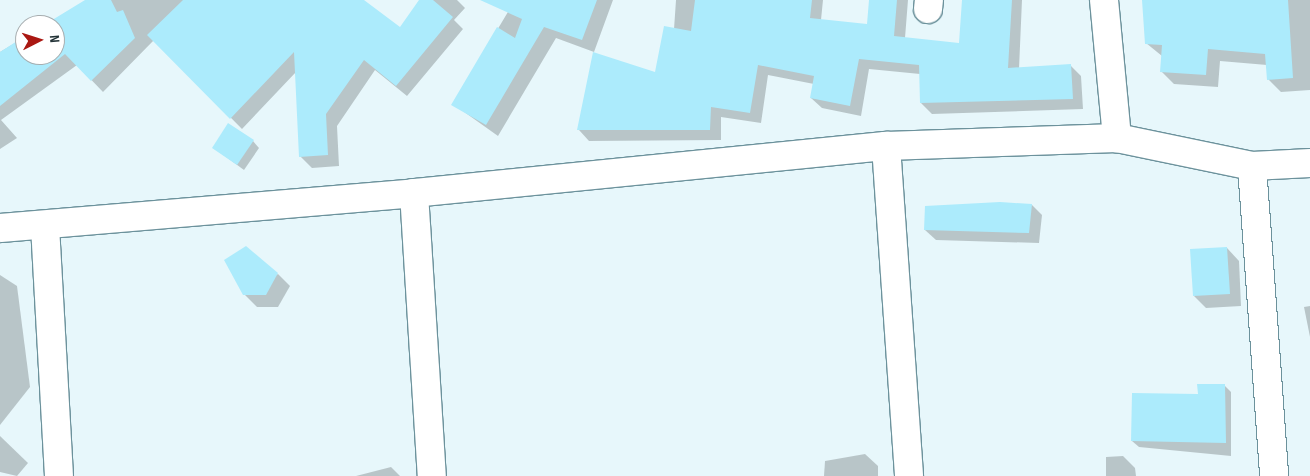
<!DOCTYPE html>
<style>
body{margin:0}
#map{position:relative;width:1310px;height:476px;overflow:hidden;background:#e7f7fb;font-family:"Sofia Sans Condensed",sans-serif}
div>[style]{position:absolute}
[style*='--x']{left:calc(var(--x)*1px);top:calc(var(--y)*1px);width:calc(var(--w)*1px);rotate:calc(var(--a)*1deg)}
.shadow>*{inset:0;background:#0003}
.building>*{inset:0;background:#acebfc}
.roads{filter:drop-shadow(1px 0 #6c929c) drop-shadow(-1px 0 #6c929c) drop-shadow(0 1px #6c929c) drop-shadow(0 -1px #6c929c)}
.minor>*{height:28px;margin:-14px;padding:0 14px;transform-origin:14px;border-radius:14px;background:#fff}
span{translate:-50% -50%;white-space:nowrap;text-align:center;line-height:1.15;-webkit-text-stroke:5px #fff;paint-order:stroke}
.north{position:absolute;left:15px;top:15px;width:50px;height:50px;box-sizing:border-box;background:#fff;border:1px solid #a7adaf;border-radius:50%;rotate:85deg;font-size:14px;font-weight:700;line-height:20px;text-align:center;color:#233337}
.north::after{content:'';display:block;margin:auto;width:18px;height:22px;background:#aa1812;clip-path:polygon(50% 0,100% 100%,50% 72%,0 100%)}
</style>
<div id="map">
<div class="shadow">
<div style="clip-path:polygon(87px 0,362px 0,400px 29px,420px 0,457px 0,465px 8px,454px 20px,463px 29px,407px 96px,375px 70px,337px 126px,339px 166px,312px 168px,300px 156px,296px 72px,242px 129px,154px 40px,103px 92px,77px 65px,1px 120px,17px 138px,0 149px,0 52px,25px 37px,25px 55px,55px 55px,55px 25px,46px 25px)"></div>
<div style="clip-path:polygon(515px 0,613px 0,594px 52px,556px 38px,498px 136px,453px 104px)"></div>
<div style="clip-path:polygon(676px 0,823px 0,821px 20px,868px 25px,870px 0,908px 0,905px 38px,960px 44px,963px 0,1022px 0,1019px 69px,1071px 66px,1081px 76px,1083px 109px,932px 114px,921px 103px,920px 74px,869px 69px,861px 116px,822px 108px,811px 98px,814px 84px,768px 75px,761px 123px,721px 117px,721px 140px,589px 141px,579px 130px,594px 54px,656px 73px,674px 29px)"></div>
<div style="clip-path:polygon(1147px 0,1310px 0,1310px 90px,1281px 92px,1268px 79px,1267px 65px,1220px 61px,1218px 87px,1174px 84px,1161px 71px,1162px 56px,1146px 43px)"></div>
<div style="clip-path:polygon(253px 141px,259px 148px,244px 170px,214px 148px)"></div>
<div style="clip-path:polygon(1032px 205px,1042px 215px,1039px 243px,936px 240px,925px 230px)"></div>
<div style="clip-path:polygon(1227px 248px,1239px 261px,1241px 306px,1206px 308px,1194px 296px)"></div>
<div style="clip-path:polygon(278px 274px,290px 286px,278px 307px,257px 307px,244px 294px)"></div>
<div style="clip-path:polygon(0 275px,17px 286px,30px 387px,0 425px)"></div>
<div style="clip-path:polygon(1310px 306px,1310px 337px,1304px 307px)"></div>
<div style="clip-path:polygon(1224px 385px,1231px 392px,1231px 456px,1139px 447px,1132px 441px,1199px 395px)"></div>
<div style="clip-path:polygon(0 436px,28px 463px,17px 476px,0 472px)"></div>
<div style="clip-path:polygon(865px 454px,878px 466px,878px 476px,824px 476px,825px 461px)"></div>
<div style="clip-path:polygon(1123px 456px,1135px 468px,1136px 476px,1106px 476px,1106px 457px)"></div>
<div style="clip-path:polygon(391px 467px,400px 476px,356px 476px)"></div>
</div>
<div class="building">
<div style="clip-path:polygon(85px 0,111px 0,117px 12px,123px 10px,135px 38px,91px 81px,65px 54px,0 106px,0 52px,25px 36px,25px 55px,55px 55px,55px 25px,44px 25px)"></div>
<div style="clip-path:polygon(183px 0,364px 0,400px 27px,419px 0,433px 0,453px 17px,396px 86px,364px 60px,326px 114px,328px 155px,299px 157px,294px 52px,230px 119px,147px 35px)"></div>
<div style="clip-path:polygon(480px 0,597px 0,582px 40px,544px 27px,486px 125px,451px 105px,497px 27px,515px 38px,522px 19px)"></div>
<div style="clip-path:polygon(695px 0,812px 0,810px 18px,867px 24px,869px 0,897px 0,894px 36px,959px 43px,962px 0,1012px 0,1008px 68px,1071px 64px,1073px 99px,920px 103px,919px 65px,859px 59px,850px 106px,810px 98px,814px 76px,758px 65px,750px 113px,711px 107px,710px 130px,577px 130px,593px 52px,655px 72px,664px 26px,691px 31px)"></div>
<div style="clip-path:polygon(1142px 0,1288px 0,1293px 78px,1267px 80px,1265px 54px,1208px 49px,1206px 75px,1160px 72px,1162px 45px,1145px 44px)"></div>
<div style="clip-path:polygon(228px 123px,254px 140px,237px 165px,212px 148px)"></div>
<div style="clip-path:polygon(1000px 202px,1032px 204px,1029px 233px,924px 230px,925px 206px)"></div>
<div style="clip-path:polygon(246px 246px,278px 273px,266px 295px,243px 295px,224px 260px)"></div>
<div style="clip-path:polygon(1227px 247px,1230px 294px,1193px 296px,1190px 249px)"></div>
<div style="clip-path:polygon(1197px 384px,1225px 384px,1226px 443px,1131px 441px,1132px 393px,1198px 394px)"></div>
</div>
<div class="roads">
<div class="minor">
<div style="--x:1104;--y:0;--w:139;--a:84.6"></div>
<div style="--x:928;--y:9;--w:9;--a:-84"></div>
<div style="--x:886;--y:146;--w:331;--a:86"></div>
<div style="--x:1252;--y:166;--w:311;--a:85.9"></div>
<div style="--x:414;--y:193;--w:284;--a:86.4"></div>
<div style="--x:45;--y:226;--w:250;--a:86.8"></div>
<div style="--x:0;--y:228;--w:415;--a:-4.8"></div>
<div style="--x:414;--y:193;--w:474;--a:-5.7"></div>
<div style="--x:886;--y:146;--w:231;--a:-2"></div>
<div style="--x:1117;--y:138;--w:138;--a:11.7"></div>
<div style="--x:1252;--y:166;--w:58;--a:-3"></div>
</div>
</div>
<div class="north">N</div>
</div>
